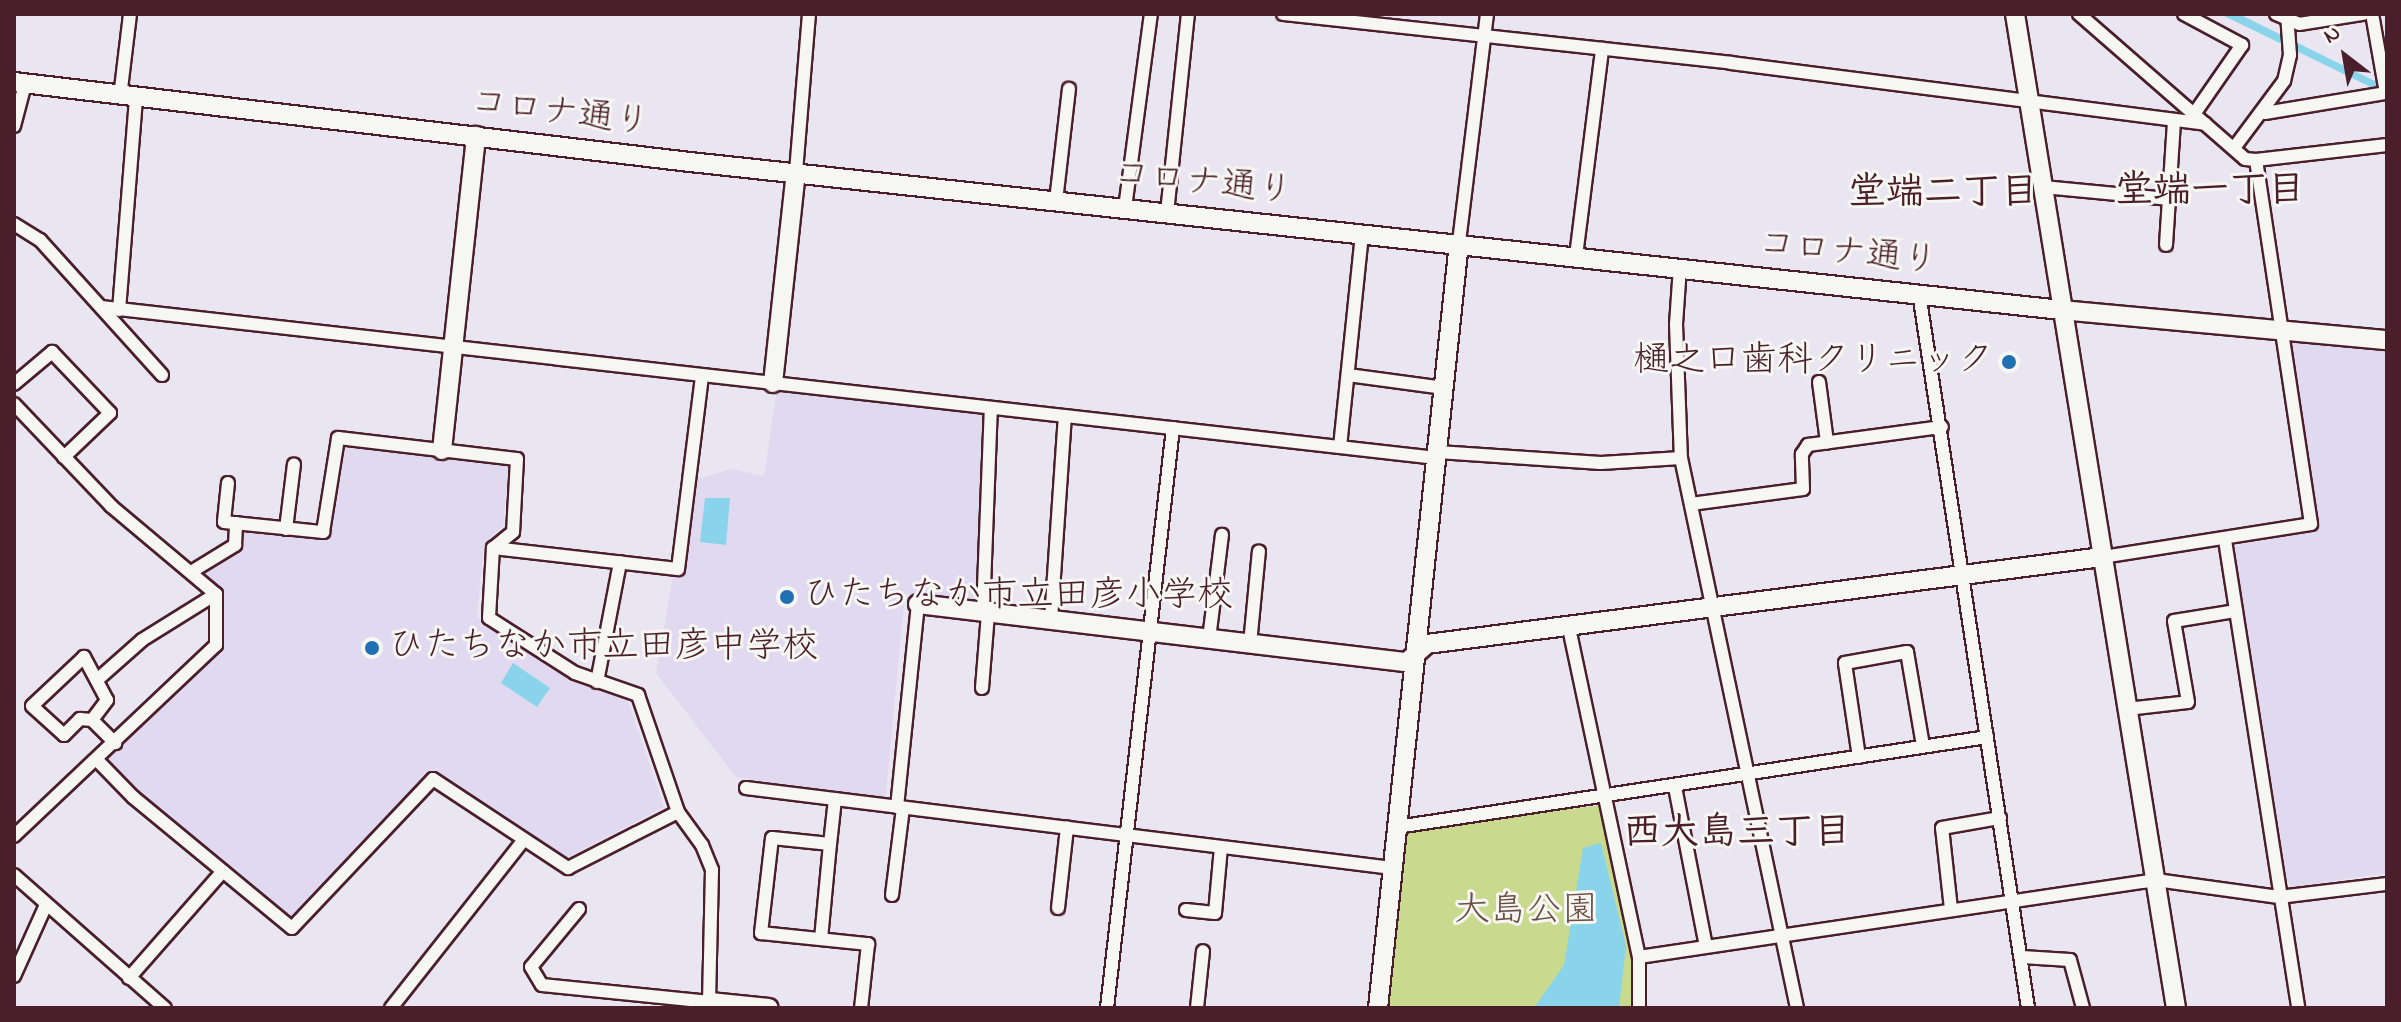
<!DOCTYPE html>
<meta charset="utf-8">
<style>
body{margin:0}
#map{position:relative;width:2401px;height:1022px;overflow:hidden;background:#e9e5f1;font-family:"Indie Flower","Klee One",sans-serif}
div>[style]{position:absolute}
[style*='--x']{left:calc(var(--x)*1px);top:calc(var(--y)*1px);width:calc(var(--w)*1px);rotate:calc(var(--a)*1deg)}
.built>*{inset:0;background:#e0d9f0}
.green>*{inset:0;background:#c9d98d}
.water>*{inset:0;background:#8ad4eb}
.roads{filter:drop-shadow(2px 0 #4a1f2b) drop-shadow(-2px 0 #4a1f2b) drop-shadow(0 2px #4a1f2b) drop-shadow(0 -2px #4a1f2b)}
.street>*{height:12px;margin:-6px;padding:0 6px;transform-origin:6px;border-radius:6px;background:#f6f6f2}
.secondary>*{height:18px;margin:-9px;padding:0 9px;transform-origin:9px;border-radius:9px;background:#f6f6f2}
.dots>*{width:22px;height:22px;translate:-50% -50%;box-sizing:border-box;border:4px solid #f6f6f2;border-radius:50%}
span{translate:-50% -50%;white-space:nowrap;text-align:center;line-height:1.15;-webkit-text-stroke:6px #f6f6f2;paint-order:stroke}
.street-label{font-size:36px;color:#4a1f2b}
.poi-label{font-size:36px;color:#4a1f2b}
.right{translate:-100% -50%;text-align:right}
.left{translate:0 -50%;text-align:left}
.park-label{font-size:36px;color:#6a4e44}
.neighbourhood-label{font-size:38px;color:#4a1f2b;font-weight:700}
.frame{position:absolute;inset:0;border:16px solid #4a1f2b;pointer-events:none}
.north{position:absolute;left:2305px;top:16px;width:80px;height:80px;-webkit-text-stroke:6px #f6f6f2;paint-order:stroke;rotate:329deg;font-size:22px;font-weight:700;line-height:32px;text-align:center;color:#4a1f2b}
.north::after{content:'';display:block;margin:auto;width:28px;height:36px;background:#4a1f2b;clip-path:polygon(50% 0,100% 100%,50% 72%,0 100%)}
</style>
<div id="map">
<div class="built">
<div style="clip-path:polygon(2289px 337px,2387px 348px,2387px 873px,2292px 887px,2283px 874px,2230px 547px,2315px 531px)"></div>
<div style="clip-path:polygon(777px 389px,983px 411px,976px 599px,905px 594px,885px 802px,736px 777px,656px 673px,673px 577px,687px 563px,697px 479px,732px 469px,764px 476px)"></div>
<div style="clip-path:polygon(340px 442px,509px 463px,503px 526px,484px 543px,477px 617px,571px 678px,627px 698px,664px 807px,564px 859px,428px 773px,289px 919px,135px 795px,102px 760px,220px 646px,221px 595px,200px 571px,239px 532px,245px 527px,327px 537px)"></div>
</div>
<div class="green">
<div style="clip-path:polygon(1601px 805px,1632px 952px,1632px 1008px,1385px 1008px,1404px 832px)"></div>
</div>
<div class="water">
<div style="clip-path:polygon(2220px 14px,2239px 14px,2387px 87px,2387px 95px)"></div>
<div style="clip-path:polygon(705px 498px,730px 498px,726px 545px,700px 542px)"></div>
<div style="clip-path:polygon(513px 663px,550px 688px,537px 707px,501px 683px)"></div>
<div style="clip-path:polygon(1601px 843px,1626px 946px,1619px 1008px,1534px 1008px,1564px 965px,1583px 848px)"></div>
</div>
<div class="roads">
<div class="street">
<div style="--x:1283;--y:14;--w:451;--a:6.2"></div>
<div style="--x:1731;--y:63;--w:478;--a:7.3"></div>
<div style="--x:2079;--y:14;--w:220;--a:41.1"></div>
<div style="--x:2245;--y:159;--w:11;--a:5"></div>
<div style="--x:2256;--y:160;--w:368;--a:81.4"></div>
<div style="--x:2311;--y:524;--w:212;--a:171"></div>
<div style="--x:2184;--y:14;--w:66;--a:28.1"></div>
<div style="--x:2242;--y:45;--w:84;--a:124.8"></div>
<div style="--x:2276;--y:14;--w:25;--a:23"></div>
<div style="--x:2299;--y:24;--w:65;--a:-8.9"></div>
<div style="--x:120;--y:97;--w:84;--a:-83.1"></div>
<div style="--x:2265;--y:113;--w:123;--a:-9.4"></div>
<div style="--x:2386;--y:93;--w:80;--a:-100"></div>
<div style="--x:14;--y:126;--w:43;--a:-75.3"></div>
<div style="--x:2234;--y:148;--w:84;--a:-53.3"></div>
<div style="--x:2284;--y:81;--w:27;--a:-77"></div>
<div style="--x:2290;--y:55;--w:41;--a:-94.2"></div>
<div style="--x:2256;--y:160;--w:132;--a:-6.5"></div>
<div style="--x:796;--y:172;--w:159;--a:-85.3"></div>
<div style="--x:2044;--y:187;--w:126;--a:5.5"></div>
<div style="--x:1056;--y:201;--w:113;--a:-83.4"></div>
<div style="--x:1125;--y:208;--w:196;--a:-82.4"></div>
<div style="--x:1167;--y:213;--w:200;--a:-84"></div>
<div style="--x:14;--y:224;--w:31;--a:32"></div>
<div style="--x:40;--y:240;--w:182;--a:47.9"></div>
<div style="--x:1459;--y:242;--w:230;--a:-83"></div>
<div style="--x:2166;--y:245;--w:125;--a:-86.3"></div>
<div style="--x:1576;--y:256;--w:209;--a:-82.8"></div>
<div style="--x:1680;--y:267;--w:57;--a:94"></div>
<div style="--x:1676;--y:324;--w:134;--a:87.9"></div>
<div style="--x:1681;--y:458;--w:562;--a:78.09"></div>
<div style="--x:1919;--y:293;--w:723;--a:81.33"></div>
<div style="--x:101;--y:307;--w:1344;--a:6.45"></div>
<div style="--x:119;--y:310;--w:213;--a:-85.4"></div>
<div style="--x:1348;--y:375;--w:97;--a:7.7"></div>
<div style="--x:1819;--y:382;--w:61;--a:82.4"></div>
<div style="--x:14;--y:384;--w:50;--a:-40.1"></div>
<div style="--x:52;--y:352;--w:84;--a:46.4"></div>
<div style="--x:110;--y:413;--w:64;--a:136.3"></div>
<div style="--x:14;--y:404;--w:141;--a:46.4"></div>
<div style="--x:111;--y:506;--w:137;--a:40"></div>
<div style="--x:216;--y:594;--w:51;--a:90"></div>
<div style="--x:216;--y:645;--w:278;--a:136.6"></div>
<div style="--x:1340;--y:447;--w:214;--a:-84.1"></div>
<div style="--x:1438;--y:452;--w:163;--a:3.9"></div>
<div style="--x:1601;--y:463;--w:80;--a:-3.6"></div>
<div style="--x:228;--y:483;--w:39;--a:96"></div>
<div style="--x:224;--y:522;--w:100;--a:5.8"></div>
<div style="--x:323;--y:532;--w:95;--a:-80.9"></div>
<div style="--x:338;--y:438;--w:180;--a:6.7"></div>
<div style="--x:517;--y:459;--w:73;--a:93.1"></div>
<div style="--x:513;--y:532;--w:26;--a:141"></div>
<div style="--x:493;--y:548;--w:70;--a:93.3"></div>
<div style="--x:489;--y:618;--w:102;--a:32.6"></div>
<div style="--x:575;--y:673;--w:67;--a:19.2"></div>
<div style="--x:638;--y:695;--w:124;--a:71.1"></div>
<div style="--x:678;--y:812;--w:41;--a:54"></div>
<div style="--x:702;--y:845;--w:27;--a:68"></div>
<div style="--x:712;--y:870;--w:137;--a:91.3"></div>
<div style="--x:1691;--y:504;--w:113;--a:-7.6"></div>
<div style="--x:1803;--y:489;--w:35;--a:-92"></div>
<div style="--x:1802;--y:454;--w:11;--a:-56"></div>
<div style="--x:1808;--y:445;--w:135;--a:-7.7"></div>
<div style="--x:286;--y:529;--w:65;--a:-83"></div>
<div style="--x:2225;--y:540;--w:474;--a:81.1"></div>
<div style="--x:493;--y:548;--w:186;--a:6.5"></div>
<div style="--x:678;--y:569;--w:195;--a:-82.9"></div>
<div style="--x:191;--y:572;--w:52;--a:-31.5"></div>
<div style="--x:235;--y:545;--w:22;--a:-87"></div>
<div style="--x:983;--y:613;--w:205;--a:-87.8"></div>
<div style="--x:1051;--y:620;--w:204;--a:-86.1"></div>
<div style="--x:1569;--y:628;--w:336;--a:78"></div>
<div style="--x:1639;--y:957;--w:51;--a:90"></div>
<div style="--x:1209;--y:639;--w:105;--a:-82.9"></div>
<div style="--x:1250;--y:644;--w:93;--a:-84.5"></div>
<div style="--x:97;--y:680;--w:60;--a:-41.6"></div>
<div style="--x:142;--y:640;--w:87;--a:-31.9"></div>
<div style="--x:597;--y:682;--w:122;--a:-79.1"></div>
<div style="--x:982;--y:688;--w:75;--a:-85.4"></div>
<div style="--x:2127;--y:709;--w:61;--a:-6.5"></div>
<div style="--x:2188;--y:702;--w:82;--a:-99.8"></div>
<div style="--x:2174;--y:621;--w:63;--a:-9.2"></div>
<div style="--x:92;--y:720;--w:25;--a:-53"></div>
<div style="--x:107;--y:700;--w:49;--a:-118.1"></div>
<div style="--x:84;--y:657;--w:71;--a:136.7"></div>
<div style="--x:32;--y:706;--w:43;--a:42.2"></div>
<div style="--x:64;--y:735;--w:23;--a:-45"></div>
<div style="--x:80;--y:719;--w:12;--a:5"></div>
<div style="--x:92;--y:720;--w:33;--a:45"></div>
<div style="--x:1859;--y:757;--w:95;--a:-98.5"></div>
<div style="--x:1845;--y:663;--w:63;--a:-10.1"></div>
<div style="--x:1907;--y:652;--w:95;--a:80.3"></div>
<div style="--x:97;--y:760;--w:52;--a:45.8"></div>
<div style="--x:133;--y:797;--w:206;--a:39.5"></div>
<div style="--x:292;--y:928;--w:205;--a:-46.6"></div>
<div style="--x:433;--y:779;--w:162;--a:33.4"></div>
<div style="--x:568;--y:868;--w:123;--a:-27"></div>
<div style="--x:1675;--y:787;--w:162;--a:79"></div>
<div style="--x:746;--y:788;--w:651;--a:7.06"></div>
<div style="--x:835;--y:799;--w:45;--a:96.3"></div>
<div style="--x:830;--y:844;--w:58;--a:-174.1"></div>
<div style="--x:772;--y:838;--w:96;--a:96.6"></div>
<div style="--x:761;--y:933;--w:108;--a:5.9"></div>
<div style="--x:868;--y:944;--w:64;--a:96.2"></div>
<div style="--x:897;--y:807;--w:204;--a:-84.1"></div>
<div style="--x:1397;--y:827;--w:597;--a:-8.67"></div>
<div style="--x:14;--y:875;--w:201;--a:41.4"></div>
<div style="--x:892;--y:895;--w:88;--a:-82.8"></div>
<div style="--x:1058;--y:908;--w:81;--a:-83.6"></div>
<div style="--x:579;--y:909;--w:75;--a:129.6"></div>
<div style="--x:531;--y:967;--w:21;--a:59"></div>
<div style="--x:542;--y:985;--w:169;--a:5.8"></div>
<div style="--x:1951;--y:909;--w:81;--a:-96.3"></div>
<div style="--x:1942;--y:828;--w:59;--a:-9.8"></div>
<div style="--x:1186;--y:910;--w:29;--a:6"></div>
<div style="--x:1215;--y:913;--w:66;--a:-84.8"></div>
<div style="--x:821;--y:939;--w:95;--a:-84.6"></div>
<div style="--x:1639;--y:957;--w:523;--a:-8.47"></div>
<div style="--x:2156;--y:880;--w:124;--a:7.9"></div>
<div style="--x:2279;--y:897;--w:109;--a:-6.9"></div>
<div style="--x:2022;--y:957;--w:48;--a:3.6"></div>
<div style="--x:2070;--y:960;--w:50;--a:74.8"></div>
<div style="--x:14;--y:976;--w:76;--a:-65.8"></div>
<div style="--x:129;--y:978;--w:142;--a:-48.7"></div>
<div style="--x:391;--y:1008;--w:213;--a:-51.7"></div>
<div style="--x:1107;--y:1008;--w:584;--a:-83.51"></div>
<div style="--x:1197;--y:1008;--w:57;--a:-84"></div>
</div>
<div class="secondary">
<div style="--x:2015;--y:14;--w:1007;--a:80.8"></div>
<div style="--x:14;--y:82;--w:681;--a:6.75"></div>
<div style="--x:690;--y:162;--w:1380;--a:6.16"></div>
<div style="--x:2062;--y:310;--w:326;--a:5.3"></div>
<div style="--x:773;--y:383;--w:212;--a:-83.8"></div>
<div style="--x:442;--y:450;--w:316;--a:-83.8"></div>
<div style="--x:918;--y:604;--w:492;--a:6.8"></div>
<div style="--x:1407;--y:662;--w:27;--a:-42"></div>
<div style="--x:1427;--y:644;--w:681;--a:-7.34"></div>
<div style="--x:710;--y:1002;--w:59;--a:5.8"></div>
<div style="--x:1378;--y:1008;--w:770;--a:-83.96"></div>
</div>
</div>
<div class="dots">
<div style="left:2009px;top:362px;background:#1f6fb2"></div>
<div style="left:787px;top:597px;background:#1f6fb2"></div>
<div style="left:372px;top:648px;background:#1f6fb2"></div>
</div>
<div class="street-label">
<span style="left:560px;top:114px;rotate:7deg">コロナ通り</span>
<span style="left:1203px;top:184px;rotate:6deg">コロナ通り</span>
<span style="left:1848px;top:254px;rotate:6deg">コロナ通り</span>
</div>
<div class="poi-label">
<span class="right" style="left:1993px;top:362px">樋之口歯科クリニック</span>
<span class="left" style="left:803px;top:597px">ひたちなか市立田彦小学校</span>
<span class="left" style="left:388px;top:648px">ひたちなか市立田彦中学校</span>
</div>
<div class="park-label">
<span style="left:1526px;top:912px">大島公園</span>
</div>
<div class="neighbourhood-label">
<span style="left:2210px;top:193px">堂端一丁目</span>
<span style="left:1943px;top:195px">堂端二丁目</span>
<span style="left:1737px;top:835px">西大島三丁目</span>
</div>
<div class="frame"></div>
<div class="north">N</div>
</div>
